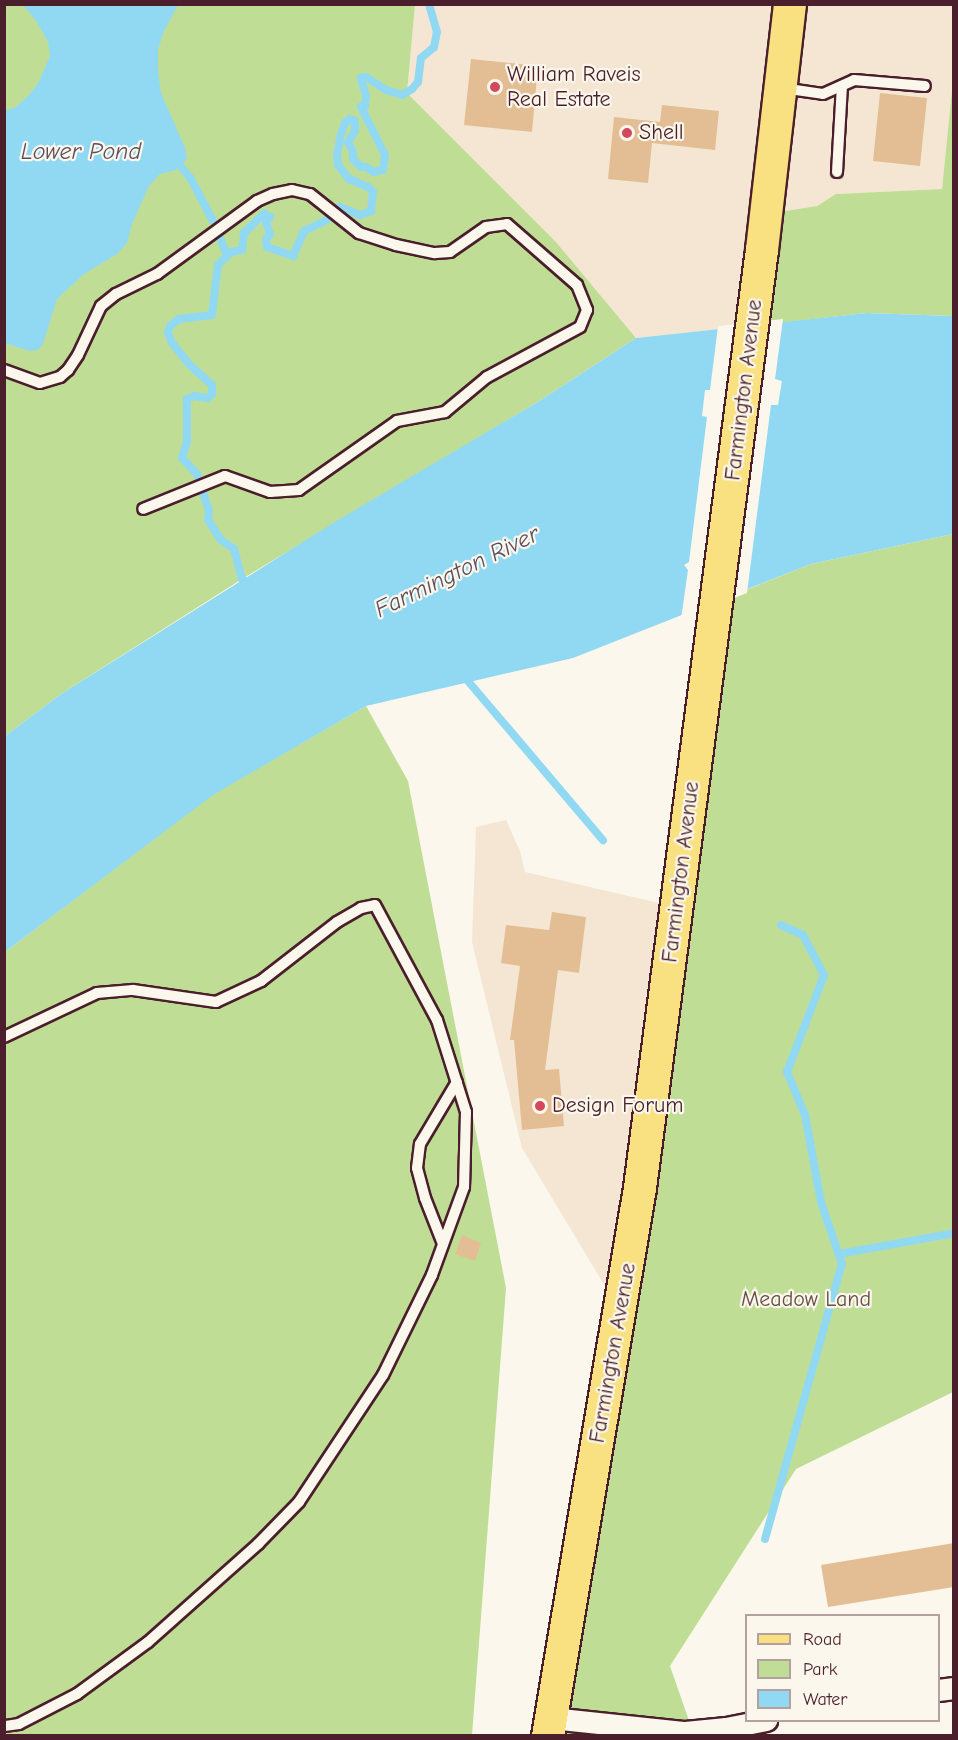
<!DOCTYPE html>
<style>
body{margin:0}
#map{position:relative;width:958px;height:1740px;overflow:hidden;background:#fbf7ec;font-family:"Comic Neue",sans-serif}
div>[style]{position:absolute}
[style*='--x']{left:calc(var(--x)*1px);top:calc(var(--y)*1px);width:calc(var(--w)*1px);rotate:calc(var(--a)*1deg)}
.built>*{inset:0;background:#f4e6d2}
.green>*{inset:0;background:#c0dd95}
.water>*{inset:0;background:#91d9f3}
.pier>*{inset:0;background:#fbf7ec}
.stream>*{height:8px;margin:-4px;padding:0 4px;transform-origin:4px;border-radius:4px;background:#91d9f3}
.building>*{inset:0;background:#e3be94}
.roads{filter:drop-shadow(2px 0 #4a1f2b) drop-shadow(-2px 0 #4a1f2b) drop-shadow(0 2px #4a1f2b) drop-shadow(0 -2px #4a1f2b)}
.service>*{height:10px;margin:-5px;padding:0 5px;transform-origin:5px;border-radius:5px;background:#fbf7ec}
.minor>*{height:21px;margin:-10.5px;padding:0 10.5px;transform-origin:10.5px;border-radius:10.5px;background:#fbf7ec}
.primary>*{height:32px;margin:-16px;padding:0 16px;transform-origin:16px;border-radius:16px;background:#f9e181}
.dots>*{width:16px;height:16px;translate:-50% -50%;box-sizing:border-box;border:3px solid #fbf7ec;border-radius:50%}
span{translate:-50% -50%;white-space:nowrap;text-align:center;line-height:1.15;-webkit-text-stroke:4.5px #fbf7ec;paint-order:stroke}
.poi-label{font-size:22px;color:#4a1f2b}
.left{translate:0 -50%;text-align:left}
.street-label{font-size:22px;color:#4a1f2b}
.park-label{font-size:22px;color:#684e46}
.water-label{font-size:24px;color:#5c4e5d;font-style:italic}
.frame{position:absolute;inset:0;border:6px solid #4a1f2b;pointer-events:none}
.legend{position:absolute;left:745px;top:1614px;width:195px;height:108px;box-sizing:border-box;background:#fbf7ec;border:2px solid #b4a19f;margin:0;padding:8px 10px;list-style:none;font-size:18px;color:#4a1f2b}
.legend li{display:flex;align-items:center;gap:12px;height:30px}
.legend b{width:30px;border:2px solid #b4a19f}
</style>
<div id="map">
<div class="built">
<div style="clip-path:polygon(415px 5px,953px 5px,953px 80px,942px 189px,836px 194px,817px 206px,766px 214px,752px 326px,636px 338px,556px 242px,407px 93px)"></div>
<div style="clip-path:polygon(506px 820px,520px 851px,525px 872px,676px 907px,620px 1311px,522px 1148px,472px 942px,476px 827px)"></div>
</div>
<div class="green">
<div style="clip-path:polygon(4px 5px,415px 5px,407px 93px,556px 242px,636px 338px,536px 403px,242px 579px,61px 694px,5px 736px)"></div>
<div style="clip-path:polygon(953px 80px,953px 316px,867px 313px,752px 326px,766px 214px,817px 206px,836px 194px,942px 189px)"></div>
<div style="clip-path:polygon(953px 534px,953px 1392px,796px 1469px,670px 1666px,694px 1735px,548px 1736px,716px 602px,811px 564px)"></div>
<div style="clip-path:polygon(366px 706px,408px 781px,506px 1288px,472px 1735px,5px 1736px,5px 952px,213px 794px)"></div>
</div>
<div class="water">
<div style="clip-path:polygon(23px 5px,178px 5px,164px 31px,158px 49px,158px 71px,161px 93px,185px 148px,187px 159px,176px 170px,160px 174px,149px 186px,132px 224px,127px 243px,117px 254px,84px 274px,57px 299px,43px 344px,38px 350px,29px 351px,5px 343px,5px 111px,16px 107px,30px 94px,39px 82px,50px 56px,48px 42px,37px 22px)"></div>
<div style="clip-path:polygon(867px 313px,953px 316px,953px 534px,811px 564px,573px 658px,366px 706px,213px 795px,5px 952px,5px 736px,61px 694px,333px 523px,536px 403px,636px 338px)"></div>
</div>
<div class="pier">
<div style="clip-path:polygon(783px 319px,775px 379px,782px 381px,778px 405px,771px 405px,747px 593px,681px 619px,688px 570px,684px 565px,689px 562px,707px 417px,702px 416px,705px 390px,710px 390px,718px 326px)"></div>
</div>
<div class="stream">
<div style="--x:172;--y:161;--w:6;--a:18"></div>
<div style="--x:178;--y:163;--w:21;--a:51"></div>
<div style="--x:191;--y:179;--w:47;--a:62.4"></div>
<div style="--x:221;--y:240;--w:17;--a:69"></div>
<div style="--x:249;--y:584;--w:9;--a:-144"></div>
<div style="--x:242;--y:579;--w:31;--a:-105"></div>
<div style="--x:234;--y:549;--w:16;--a:-145"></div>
<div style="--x:221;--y:540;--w:24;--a:-123"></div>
<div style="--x:208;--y:520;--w:9;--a:-84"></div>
<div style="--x:209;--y:511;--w:39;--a:-108"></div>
<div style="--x:197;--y:474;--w:22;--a:-133"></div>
<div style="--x:182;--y:458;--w:17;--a:-73"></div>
<div style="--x:187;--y:442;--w:43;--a:-90"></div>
<div style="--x:187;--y:399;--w:8;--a:-23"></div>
<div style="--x:194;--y:396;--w:14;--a:8"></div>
<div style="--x:208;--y:398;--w:6;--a:-45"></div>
<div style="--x:212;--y:394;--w:9;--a:-90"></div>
<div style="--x:212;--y:385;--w:31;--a:-138"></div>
<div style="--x:189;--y:364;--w:27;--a:-129"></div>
<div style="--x:172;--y:343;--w:11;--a:-112"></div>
<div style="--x:168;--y:333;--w:7;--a:-74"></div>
<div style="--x:170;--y:326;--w:11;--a:-38"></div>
<div style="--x:179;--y:319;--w:33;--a:-7"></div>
<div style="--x:212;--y:315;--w:50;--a:-83.2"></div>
<div style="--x:218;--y:265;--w:18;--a:-45"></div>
<div style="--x:231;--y:252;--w:11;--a:-10"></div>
<div style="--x:242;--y:250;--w:17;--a:-83"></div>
<div style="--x:244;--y:233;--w:28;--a:-44"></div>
<div style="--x:264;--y:214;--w:7;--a:27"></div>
<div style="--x:270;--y:217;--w:7;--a:124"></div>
<div style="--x:266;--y:223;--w:12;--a:70"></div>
<div style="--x:270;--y:234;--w:7;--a:124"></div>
<div style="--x:266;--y:240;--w:7;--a:82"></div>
<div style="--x:267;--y:247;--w:28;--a:19"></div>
<div style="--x:293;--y:256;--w:27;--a:-66"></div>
<div style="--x:304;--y:231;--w:25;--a:-26"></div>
<div style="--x:327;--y:220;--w:18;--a:-45"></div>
<div style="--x:340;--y:207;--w:22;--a:22"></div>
<div style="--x:360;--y:215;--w:12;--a:-20"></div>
<div style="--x:371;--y:211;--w:19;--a:-84"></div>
<div style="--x:373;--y:192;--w:7;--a:-135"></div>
<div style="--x:368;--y:187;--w:21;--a:-157"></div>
<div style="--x:349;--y:179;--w:18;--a:-128"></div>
<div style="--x:338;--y:165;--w:9;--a:-96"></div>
<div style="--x:337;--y:156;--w:22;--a:-80"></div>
<div style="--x:341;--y:134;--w:12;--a:-70"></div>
<div style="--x:345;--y:123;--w:6;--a:-39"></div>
<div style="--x:350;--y:119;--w:5;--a:22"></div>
<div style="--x:355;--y:121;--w:10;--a:90"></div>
<div style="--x:355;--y:131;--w:13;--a:122"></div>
<div style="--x:348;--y:142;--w:11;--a:63"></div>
<div style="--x:353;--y:152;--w:7;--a:90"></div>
<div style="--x:353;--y:159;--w:11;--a:45"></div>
<div style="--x:361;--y:167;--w:5;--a:0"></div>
<div style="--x:366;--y:167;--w:9;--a:32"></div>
<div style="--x:374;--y:172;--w:9;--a:-13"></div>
<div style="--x:383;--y:170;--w:15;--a:-82"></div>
<div style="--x:385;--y:155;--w:54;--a:-116.6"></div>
<div style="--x:361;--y:107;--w:4;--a:-14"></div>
<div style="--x:365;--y:106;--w:10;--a:-84"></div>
<div style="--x:366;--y:96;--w:19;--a:-106"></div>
<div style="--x:361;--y:78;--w:5;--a:-11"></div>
<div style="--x:366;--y:77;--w:24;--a:33"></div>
<div style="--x:386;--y:90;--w:17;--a:17"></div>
<div style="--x:402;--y:95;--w:12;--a:-31"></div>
<div style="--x:412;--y:89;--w:9;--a:-49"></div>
<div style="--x:418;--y:82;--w:24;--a:-83"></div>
<div style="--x:421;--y:58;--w:17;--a:-40"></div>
<div style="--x:434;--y:47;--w:15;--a:-79"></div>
<div style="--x:437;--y:32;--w:29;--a:-106"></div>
<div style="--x:462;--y:674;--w:218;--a:49.7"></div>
<div style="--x:839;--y:1254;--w:117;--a:-10.3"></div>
<div style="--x:765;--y:1539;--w:286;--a:-74.4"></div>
<div style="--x:842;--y:1264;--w:65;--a:-108.7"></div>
<div style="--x:821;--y:1202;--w:88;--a:-100.4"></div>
<div style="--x:805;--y:1115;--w:47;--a:-112.7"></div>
<div style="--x:787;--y:1072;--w:104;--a:-69.1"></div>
<div style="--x:824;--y:975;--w:45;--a:-117.7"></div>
<div style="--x:803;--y:935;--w:24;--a:-156"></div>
</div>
<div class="building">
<div style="clip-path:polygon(471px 59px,538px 66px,532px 132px,464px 125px)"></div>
<div style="clip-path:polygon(880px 93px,927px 98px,920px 166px,873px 161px)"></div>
<div style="clip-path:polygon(662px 105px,719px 111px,715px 150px,652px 143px,648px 183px,608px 179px,614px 117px,660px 122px)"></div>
<div style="clip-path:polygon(552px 912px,586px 917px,579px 973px,558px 970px,545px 1070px,559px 1069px,564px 1126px,522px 1130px,514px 1040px,510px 1040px,520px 966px,501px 963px,506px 925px,549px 930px)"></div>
<div style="clip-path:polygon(462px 1235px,481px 1243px,475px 1261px,455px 1254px)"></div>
<div style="clip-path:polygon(954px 1543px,954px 1587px,828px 1607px,821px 1565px)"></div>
</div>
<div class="roads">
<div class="service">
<div style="--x:782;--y:88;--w:41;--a:8.3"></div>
<div style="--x:823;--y:94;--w:34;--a:-24"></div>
<div style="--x:854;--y:80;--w:71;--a:4.8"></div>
<div style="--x:837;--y:172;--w:86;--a:-86.7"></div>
<div style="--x:4;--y:370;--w:38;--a:20"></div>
<div style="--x:40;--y:383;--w:21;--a:-17"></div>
<div style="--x:60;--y:377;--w:11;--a:-41"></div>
<div style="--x:68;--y:370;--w:18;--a:-56"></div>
<div style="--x:78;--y:355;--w:54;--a:-64.9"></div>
<div style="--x:101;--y:306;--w:19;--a:-39"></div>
<div style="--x:116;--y:294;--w:46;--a:-26"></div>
<div style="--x:157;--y:274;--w:124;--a:-36.1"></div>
<div style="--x:257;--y:201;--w:17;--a:-24"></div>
<div style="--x:273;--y:194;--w:19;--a:-12"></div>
<div style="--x:292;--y:190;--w:18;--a:13"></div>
<div style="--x:310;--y:194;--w:63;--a:38.5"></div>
<div style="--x:359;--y:233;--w:39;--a:18"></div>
<div style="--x:396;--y:245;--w:40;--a:12"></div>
<div style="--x:435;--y:253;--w:15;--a:-4"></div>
<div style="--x:450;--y:252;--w:44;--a:-34.8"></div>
<div style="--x:486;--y:227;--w:21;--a:-8"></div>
<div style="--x:507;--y:224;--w:93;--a:41.1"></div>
<div style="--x:577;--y:285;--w:27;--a:68"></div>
<div style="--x:587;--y:310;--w:18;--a:112"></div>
<div style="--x:580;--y:327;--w:106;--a:151.7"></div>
<div style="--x:487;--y:377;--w:55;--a:140.2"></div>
<div style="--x:445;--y:412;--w:49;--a:169.4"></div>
<div style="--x:397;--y:421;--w:120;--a:144.9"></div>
<div style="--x:299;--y:490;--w:29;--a:176"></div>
<div style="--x:270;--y:492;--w:48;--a:-160.4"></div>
<div style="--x:225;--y:476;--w:88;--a:158.1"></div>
<div style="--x:4;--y:1037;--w:103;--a:-25.3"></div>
<div style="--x:97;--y:993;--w:36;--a:-5"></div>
<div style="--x:133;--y:990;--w:84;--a:8.2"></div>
<div style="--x:216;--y:1002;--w:50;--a:-25"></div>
<div style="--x:261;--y:981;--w:96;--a:-37.8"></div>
<div style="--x:337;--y:922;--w:28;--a:-30"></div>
<div style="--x:361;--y:908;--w:14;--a:-12"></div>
<div style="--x:375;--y:905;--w:131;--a:61.7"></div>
<div style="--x:437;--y:1020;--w:96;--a:72.5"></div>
<div style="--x:466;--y:1112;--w:75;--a:91.5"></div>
<div style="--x:464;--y:1187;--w:94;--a:110"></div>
<div style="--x:432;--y:1275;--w:111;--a:116.1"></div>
<div style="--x:383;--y:1375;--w:152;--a:123.5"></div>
<div style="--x:299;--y:1502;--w:59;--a:134.3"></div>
<div style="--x:258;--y:1544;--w:147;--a:138.3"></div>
<div style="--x:148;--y:1642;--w:88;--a:143.8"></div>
<div style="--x:77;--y:1694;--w:65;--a:152.7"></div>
<div style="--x:19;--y:1724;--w:15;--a:172"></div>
<div style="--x:443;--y:1244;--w:49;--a:-111.4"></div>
<div style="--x:425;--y:1198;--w:31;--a:-105"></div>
<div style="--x:417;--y:1168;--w:24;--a:-83"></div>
<div style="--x:420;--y:1144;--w:72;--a:-59.2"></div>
</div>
<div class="minor">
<div style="--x:938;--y:1690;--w:16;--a:-7"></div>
<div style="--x:551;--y:1718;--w:135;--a:6"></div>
<div style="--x:685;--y:1732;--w:41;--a:-5.6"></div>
<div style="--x:726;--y:1728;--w:41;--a:-11.3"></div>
</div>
<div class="primary">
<div style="--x:548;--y:1736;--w:556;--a:-80.47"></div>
<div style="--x:640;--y:1188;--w:946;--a:-82.59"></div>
<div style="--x:762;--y:250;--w:248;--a:-83.5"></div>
</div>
</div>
<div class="dots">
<div style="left:495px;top:87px;background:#d1495b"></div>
<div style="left:627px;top:133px;background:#d1495b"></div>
<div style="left:540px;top:1106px;background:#d1495b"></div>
</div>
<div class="poi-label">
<span class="left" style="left:507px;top:87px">William Raveis<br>Real Estate</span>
<span class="left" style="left:639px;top:133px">Shell</span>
<span class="left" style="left:552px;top:1106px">Design Forum</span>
</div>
<div class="street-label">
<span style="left:744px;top:390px;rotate:-83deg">Farmington Avenue</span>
<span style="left:681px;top:872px;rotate:-83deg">Farmington Avenue</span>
<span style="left:613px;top:1353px;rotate:-80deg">Farmington Avenue</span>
</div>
<div class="park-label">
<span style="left:806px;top:1300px">Meadow Land</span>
</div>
<div class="water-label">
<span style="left:81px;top:152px">Lower Pond</span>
<span style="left:457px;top:572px;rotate:-26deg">Farmington River</span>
</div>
<div class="frame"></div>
<ul class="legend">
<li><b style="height:8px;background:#f9e181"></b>Road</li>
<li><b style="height:16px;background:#c0dd95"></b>Park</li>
<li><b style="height:16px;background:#91d9f3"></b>Water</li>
</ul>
</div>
